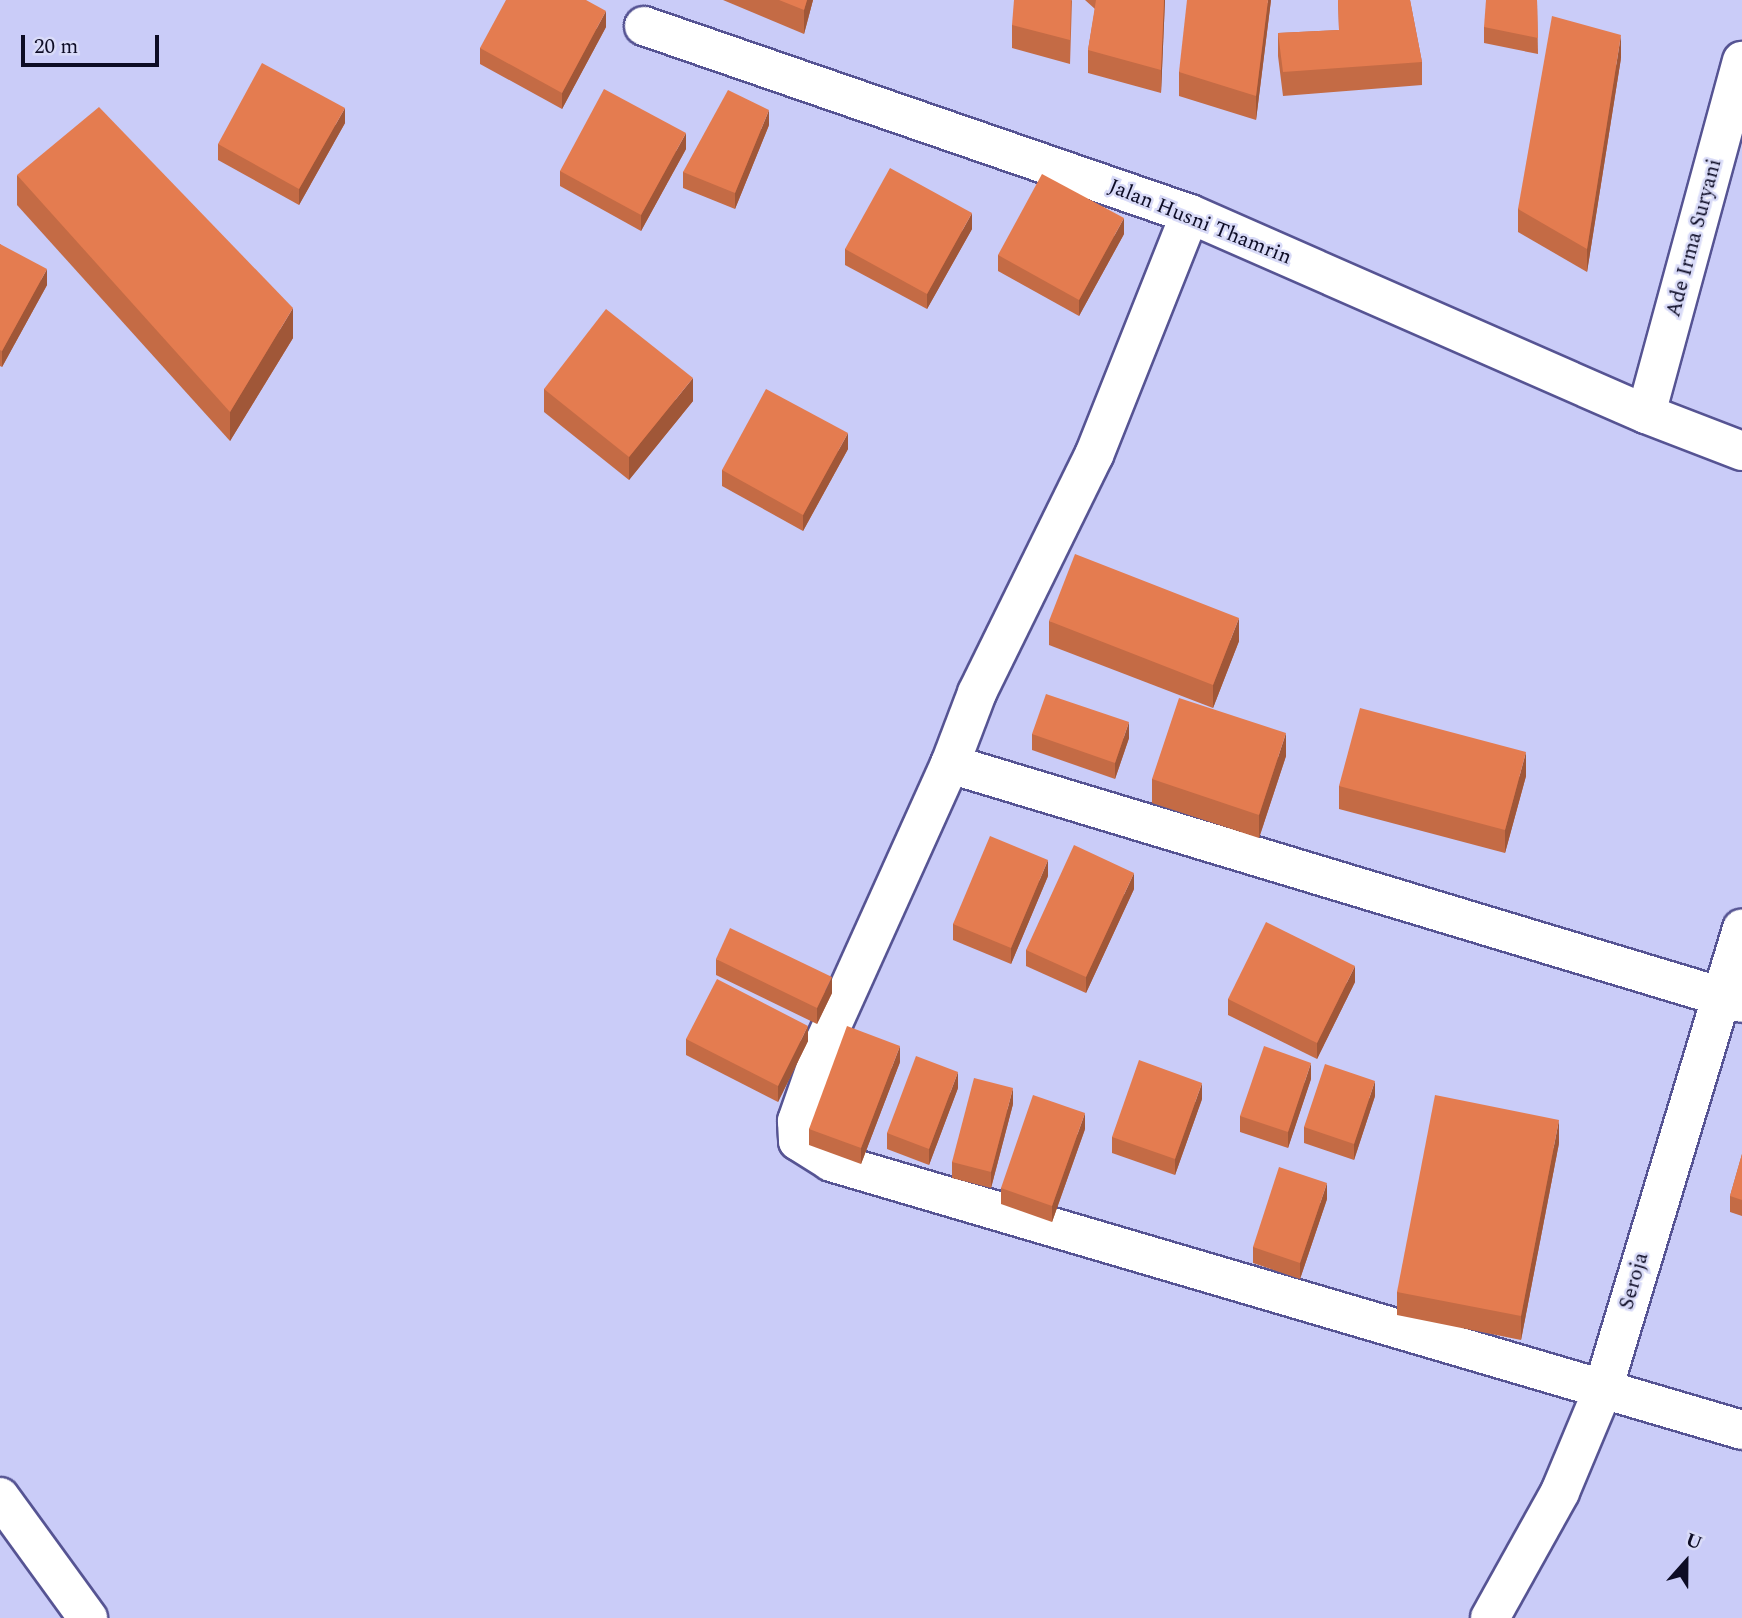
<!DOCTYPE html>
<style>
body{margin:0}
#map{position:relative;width:1742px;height:1618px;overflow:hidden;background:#caccf8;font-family:Spectral,serif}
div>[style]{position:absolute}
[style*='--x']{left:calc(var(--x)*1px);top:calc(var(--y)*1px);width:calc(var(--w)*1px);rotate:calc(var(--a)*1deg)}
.roads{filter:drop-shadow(2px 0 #565493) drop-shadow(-2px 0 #565493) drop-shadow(0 2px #565493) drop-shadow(0 -2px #565493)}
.minor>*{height:38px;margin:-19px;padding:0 19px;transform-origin:19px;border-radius:19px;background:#fff}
.wall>*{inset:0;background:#c46b45}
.shaded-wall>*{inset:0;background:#a05738}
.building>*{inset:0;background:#e47c50}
span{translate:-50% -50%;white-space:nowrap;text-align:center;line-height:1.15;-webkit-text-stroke:5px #d9dbf8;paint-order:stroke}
.street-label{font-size:21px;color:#0d0c25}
.north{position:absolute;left:1651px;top:1527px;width:70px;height:70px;-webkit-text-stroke:5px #d9dbf8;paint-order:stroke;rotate:21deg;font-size:19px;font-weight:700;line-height:28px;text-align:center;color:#0d0c25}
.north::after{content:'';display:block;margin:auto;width:24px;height:32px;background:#0d0c25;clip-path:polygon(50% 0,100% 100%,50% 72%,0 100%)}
.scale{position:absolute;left:21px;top:35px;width:138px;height:32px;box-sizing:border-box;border:4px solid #0d0c25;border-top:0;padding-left:9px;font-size:21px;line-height:24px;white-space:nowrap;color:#0d0c25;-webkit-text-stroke:5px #d9dbf8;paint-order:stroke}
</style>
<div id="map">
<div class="roads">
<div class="minor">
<div style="--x:644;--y:26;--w:577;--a:19"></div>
<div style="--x:1190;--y:214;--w:498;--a:23.7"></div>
<div style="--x:1646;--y:414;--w:103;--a:21.1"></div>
<div style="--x:1190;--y:214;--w:259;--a:111.7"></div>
<div style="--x:1094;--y:455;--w:265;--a:116.2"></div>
<div style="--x:977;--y:693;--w:76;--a:110.8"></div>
<div style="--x:950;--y:764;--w:304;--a:114.3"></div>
<div style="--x:825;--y:1041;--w:85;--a:109.3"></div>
<div style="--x:797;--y:1121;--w:20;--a:87"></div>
<div style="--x:798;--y:1141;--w:39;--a:32"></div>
<div style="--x:831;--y:1162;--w:950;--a:16.39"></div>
<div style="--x:1646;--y:414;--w:366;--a:-74.8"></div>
<div style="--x:950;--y:764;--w:827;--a:16.79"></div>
<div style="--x:0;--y:1497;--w:150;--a:54"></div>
<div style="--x:1490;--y:1618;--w:144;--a:-60.9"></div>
<div style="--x:1560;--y:1492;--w:112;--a:-67.3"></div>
<div style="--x:1603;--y:1389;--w:481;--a:-73.2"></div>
</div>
</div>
<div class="wall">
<div style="clip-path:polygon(723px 0,813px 0,804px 34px)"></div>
<div style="clip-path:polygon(1072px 0,1070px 64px,1012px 48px,1012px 25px)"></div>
<div style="clip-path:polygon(1085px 0,1165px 0,1161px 93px,1088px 73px,1088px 50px,1095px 9px)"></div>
<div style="clip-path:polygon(1271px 0,1256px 120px,1179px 96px,1179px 72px)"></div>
<div style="clip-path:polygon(1338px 0,1410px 0,1422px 62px,1422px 85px,1283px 96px,1278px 56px,1278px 33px,1339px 30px)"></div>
<div style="clip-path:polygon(1537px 0,1538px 54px,1484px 43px,1484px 27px)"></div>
<div style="clip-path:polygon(606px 27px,562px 109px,480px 64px,480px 48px)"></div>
<div style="clip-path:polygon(1621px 58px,1587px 272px,1518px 232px,1518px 209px)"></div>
<div style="clip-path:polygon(345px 123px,299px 205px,218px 160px,218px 144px)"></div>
<div style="clip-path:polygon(769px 125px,735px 209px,683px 188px,683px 172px)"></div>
<div style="clip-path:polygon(686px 149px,641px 231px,560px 186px,560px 171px)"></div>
<div style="clip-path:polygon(17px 175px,293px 338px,230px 441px,17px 205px)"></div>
<div style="clip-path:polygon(972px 229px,927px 309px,845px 265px,845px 249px)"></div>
<div style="clip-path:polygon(1124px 234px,1079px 316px,998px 271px,998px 255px)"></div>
<div style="clip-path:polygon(0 244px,47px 285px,2px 367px,0 366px)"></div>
<div style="clip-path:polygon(544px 389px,693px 401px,629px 480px,544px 412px)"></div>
<div style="clip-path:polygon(848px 449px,803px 531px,722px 486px,722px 470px)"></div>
<div style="clip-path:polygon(1049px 621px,1239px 641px,1213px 708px,1049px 645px)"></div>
<div style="clip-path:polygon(1032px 734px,1129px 738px,1115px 779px,1032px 750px)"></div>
<div style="clip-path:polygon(1286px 756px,1259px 838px,1152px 803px,1152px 779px)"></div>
<div style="clip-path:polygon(1526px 776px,1505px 853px,1339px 809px,1339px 786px)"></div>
<div style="clip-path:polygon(1048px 876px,1011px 964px,953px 940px,953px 924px)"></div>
<div style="clip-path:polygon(1134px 889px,1086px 993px,1026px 966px,1026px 950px)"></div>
<div style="clip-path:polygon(716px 959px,832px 993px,817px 1024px,716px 975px)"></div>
<div style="clip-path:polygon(1355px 982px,1317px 1059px,1228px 1015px,1228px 999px)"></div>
<div style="clip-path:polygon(686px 1039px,808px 1041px,778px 1102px,686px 1055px)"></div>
<div style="clip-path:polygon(900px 1062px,861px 1164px,809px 1145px,809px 1129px)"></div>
<div style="clip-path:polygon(1311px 1079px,1288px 1148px,1240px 1132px,1240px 1116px)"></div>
<div style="clip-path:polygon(958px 1088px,929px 1165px,887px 1149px,887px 1133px)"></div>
<div style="clip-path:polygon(1375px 1096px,1354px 1160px,1304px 1143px,1304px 1127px)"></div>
<div style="clip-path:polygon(1202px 1099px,1175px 1175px,1112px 1153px,1112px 1137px)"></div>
<div style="clip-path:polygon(1013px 1104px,991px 1188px,952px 1178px,952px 1162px)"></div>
<div style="clip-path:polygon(1085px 1129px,1052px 1222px,1001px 1204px,1001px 1188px)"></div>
<div style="clip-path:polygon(1559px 1143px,1521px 1340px,1397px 1315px,1397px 1292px)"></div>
<div style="clip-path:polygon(1742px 1154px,1742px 1216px,1730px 1212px,1730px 1196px)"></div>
<div style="clip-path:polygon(1327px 1199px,1300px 1279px,1253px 1263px,1253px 1247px)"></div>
</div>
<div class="shaded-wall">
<div style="clip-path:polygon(807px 0,813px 0,804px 34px,804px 10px)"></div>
<div style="clip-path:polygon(1164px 0,1165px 0,1161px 93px,1161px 70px)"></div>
<div style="clip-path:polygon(1268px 0,1271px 0,1256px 120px,1256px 96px)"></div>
<div style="clip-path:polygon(606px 11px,606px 27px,562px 109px,562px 93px)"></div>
<div style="clip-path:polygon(1621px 35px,1621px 58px,1587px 272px,1587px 249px)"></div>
<div style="clip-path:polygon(345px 108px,345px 123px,299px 205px,299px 189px)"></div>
<div style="clip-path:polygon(769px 110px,769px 125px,735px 209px,735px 193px)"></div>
<div style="clip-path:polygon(686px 133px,686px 149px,641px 231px,641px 215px)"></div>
<div style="clip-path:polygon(972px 213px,972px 229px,927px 309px,927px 294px)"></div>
<div style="clip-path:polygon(1124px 218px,1124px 234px,1079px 316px,1079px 300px)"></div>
<div style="clip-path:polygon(47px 269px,47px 285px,2px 367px,2px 351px)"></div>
<div style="clip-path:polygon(293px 308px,293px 338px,230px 441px,230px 412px)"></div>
<div style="clip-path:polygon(693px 378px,693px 401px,629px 480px,629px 457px)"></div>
<div style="clip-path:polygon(848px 433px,848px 449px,803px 531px,803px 515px)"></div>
<div style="clip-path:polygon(1239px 618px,1239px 641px,1213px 708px,1213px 685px)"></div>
<div style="clip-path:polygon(1129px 722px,1129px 738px,1115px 779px,1115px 763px)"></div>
<div style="clip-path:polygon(1286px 733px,1286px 756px,1259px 838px,1259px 815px)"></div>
<div style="clip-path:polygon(1526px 752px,1526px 776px,1505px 853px,1505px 830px)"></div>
<div style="clip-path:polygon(1048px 860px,1048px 876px,1011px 964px,1011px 948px)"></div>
<div style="clip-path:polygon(1134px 873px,1134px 889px,1086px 993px,1086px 977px)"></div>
<div style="clip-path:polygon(1355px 966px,1355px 982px,1317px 1059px,1317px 1043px)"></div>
<div style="clip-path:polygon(832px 977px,832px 993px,817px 1024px,817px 1008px)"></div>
<div style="clip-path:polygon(808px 1026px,808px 1041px,778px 1102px,778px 1086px)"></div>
<div style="clip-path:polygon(900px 1046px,900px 1062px,861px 1164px,861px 1148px)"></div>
<div style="clip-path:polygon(1311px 1063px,1311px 1079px,1288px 1148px,1288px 1132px)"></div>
<div style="clip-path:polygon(958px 1072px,958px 1088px,929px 1165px,929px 1149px)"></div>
<div style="clip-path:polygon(1375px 1081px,1375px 1096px,1354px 1160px,1354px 1144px)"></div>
<div style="clip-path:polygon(1202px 1083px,1202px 1099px,1175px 1175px,1175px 1159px)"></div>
<div style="clip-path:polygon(1013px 1088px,1013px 1104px,991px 1188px,991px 1172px)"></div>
<div style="clip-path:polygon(1085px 1113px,1085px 1129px,1052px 1222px,1052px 1206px)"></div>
<div style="clip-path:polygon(1559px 1120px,1559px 1143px,1521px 1340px,1521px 1316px)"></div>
<div style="clip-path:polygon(1327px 1183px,1327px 1199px,1300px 1279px,1300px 1263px)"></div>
</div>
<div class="building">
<div style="clip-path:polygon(506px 0,586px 0,606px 11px,562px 93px,480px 48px)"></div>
<div style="clip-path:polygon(779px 0,807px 0,804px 10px)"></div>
<div style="clip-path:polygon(1014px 0,1071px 0,1070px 40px,1012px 25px)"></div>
<div style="clip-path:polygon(1096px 0,1164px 0,1161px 70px,1088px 50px)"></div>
<div style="clip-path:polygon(1187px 0,1268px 0,1256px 96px,1179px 72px)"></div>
<div style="clip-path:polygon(1338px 0,1410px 0,1422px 62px,1283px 72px,1278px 33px,1339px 30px)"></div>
<div style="clip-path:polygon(1486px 0,1537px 0,1538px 38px,1484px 27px)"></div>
<div style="clip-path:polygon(1552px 16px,1621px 35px,1587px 249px,1518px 209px)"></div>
<div style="clip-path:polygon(262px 63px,345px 108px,299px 189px,218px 144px)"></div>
<div style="clip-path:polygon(604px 89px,686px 133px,641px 215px,560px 171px)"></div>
<div style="clip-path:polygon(728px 90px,769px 110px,735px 193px,683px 172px)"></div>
<div style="clip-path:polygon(99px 107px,293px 308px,230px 412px,17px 175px)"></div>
<div style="clip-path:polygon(890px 168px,972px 213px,927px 294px,845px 249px)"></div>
<div style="clip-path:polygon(1042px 174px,1124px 218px,1079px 300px,998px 255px)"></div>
<div style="clip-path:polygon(0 244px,47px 269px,2px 351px,0 350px)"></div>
<div style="clip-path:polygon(606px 309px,693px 378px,629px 457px,544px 389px)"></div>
<div style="clip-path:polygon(766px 389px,848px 433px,803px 515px,722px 470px)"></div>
<div style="clip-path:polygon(1075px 554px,1239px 618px,1213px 685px,1049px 621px)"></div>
<div style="clip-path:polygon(1046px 694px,1129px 722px,1115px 763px,1032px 734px)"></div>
<div style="clip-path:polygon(1179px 698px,1286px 733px,1259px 815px,1152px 779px)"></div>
<div style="clip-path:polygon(1360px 708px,1526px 752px,1505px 830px,1339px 786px)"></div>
<div style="clip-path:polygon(990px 836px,1048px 860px,1011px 948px,953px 924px)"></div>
<div style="clip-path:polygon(1074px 845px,1134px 873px,1086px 977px,1026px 950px)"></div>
<div style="clip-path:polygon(1266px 922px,1355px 966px,1317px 1043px,1228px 999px)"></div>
<div style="clip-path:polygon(730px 928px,832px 977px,817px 1008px,716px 959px)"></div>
<div style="clip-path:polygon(717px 979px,808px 1026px,778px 1086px,686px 1039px)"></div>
<div style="clip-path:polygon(847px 1026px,900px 1046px,861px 1148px,809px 1129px)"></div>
<div style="clip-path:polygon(1264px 1046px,1311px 1063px,1288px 1132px,1240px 1116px)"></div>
<div style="clip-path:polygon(916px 1056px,958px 1072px,929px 1149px,887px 1133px)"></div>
<div style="clip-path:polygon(1139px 1060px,1202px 1083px,1175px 1159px,1112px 1137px)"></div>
<div style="clip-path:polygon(1325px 1064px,1375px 1081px,1354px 1144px,1304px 1127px)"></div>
<div style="clip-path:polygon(974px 1078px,1013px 1088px,991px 1172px,952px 1162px)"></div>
<div style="clip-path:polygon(1033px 1095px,1085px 1113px,1052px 1206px,1001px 1188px)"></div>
<div style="clip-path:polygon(1435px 1095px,1559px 1120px,1521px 1316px,1397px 1292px)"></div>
<div style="clip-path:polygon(1742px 1154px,1742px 1200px,1730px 1196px)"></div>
<div style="clip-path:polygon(1279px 1167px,1327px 1183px,1300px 1263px,1253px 1247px)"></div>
</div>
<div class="street-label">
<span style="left:1200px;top:222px;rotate:22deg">Jalan Husni Thamrin</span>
<span style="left:1694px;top:238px;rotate:-75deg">Ade Irma Suryani</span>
<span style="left:1634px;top:1281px;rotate:-74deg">Seroja</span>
</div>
<div class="north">U</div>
<div class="scale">20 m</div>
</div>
